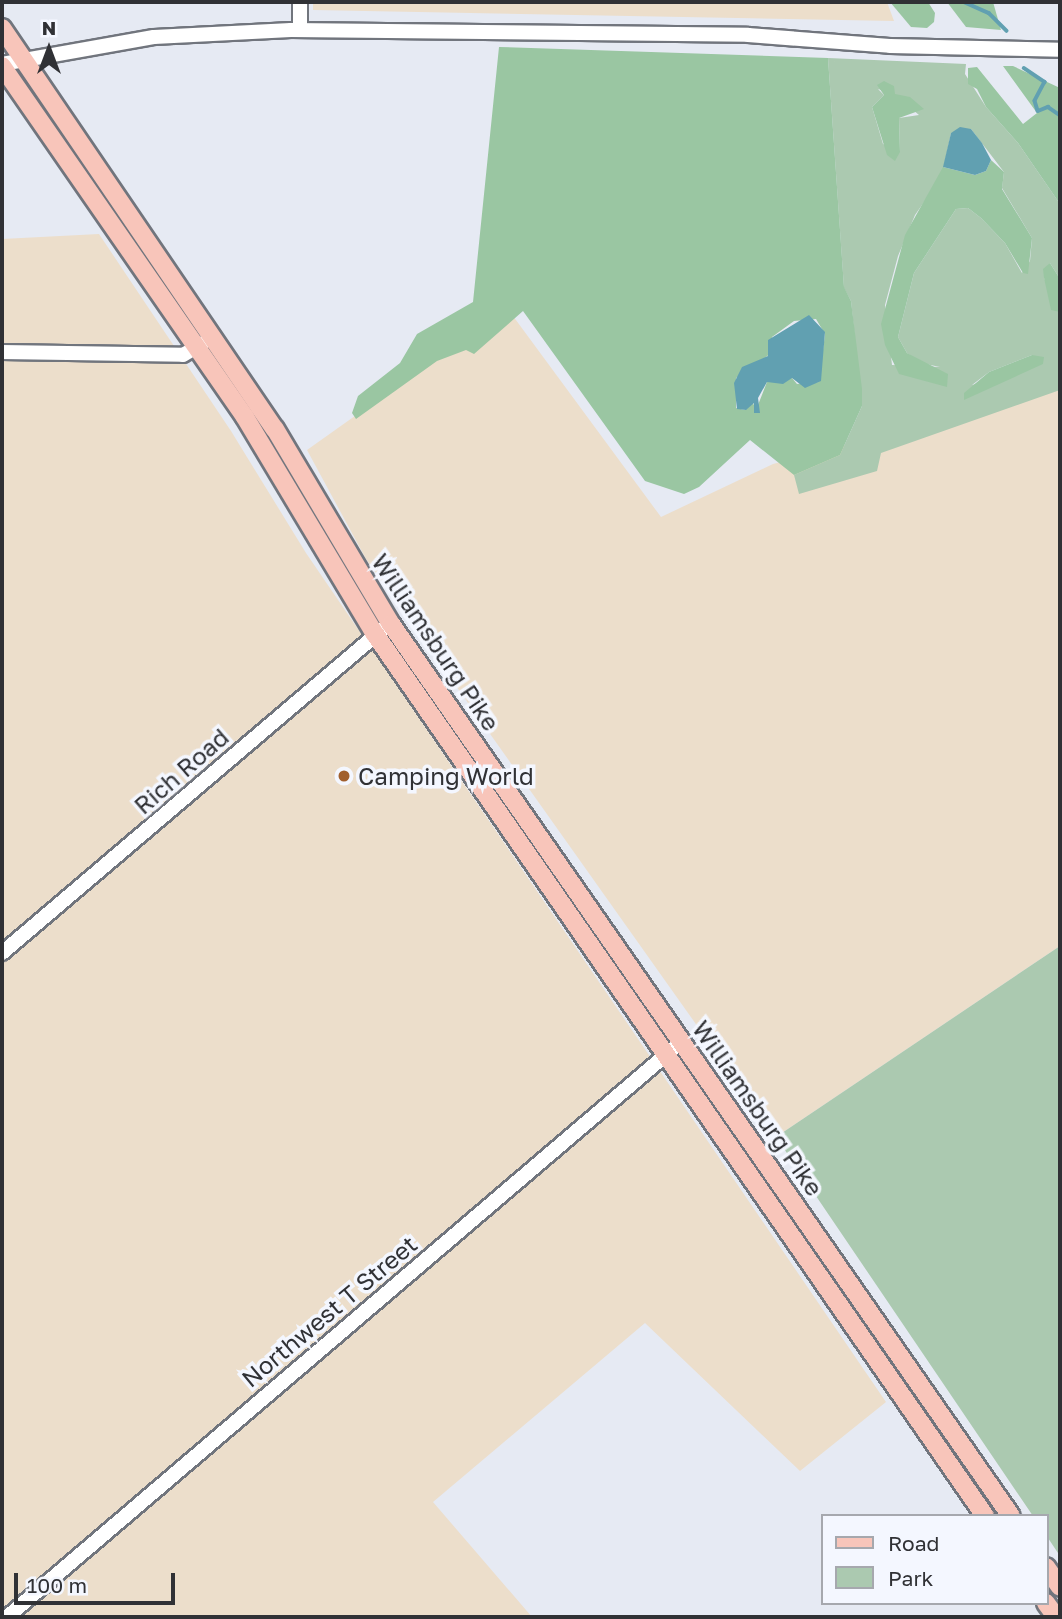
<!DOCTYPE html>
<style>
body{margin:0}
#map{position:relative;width:1062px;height:1619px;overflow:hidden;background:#e6eaf3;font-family:"Golos Text",sans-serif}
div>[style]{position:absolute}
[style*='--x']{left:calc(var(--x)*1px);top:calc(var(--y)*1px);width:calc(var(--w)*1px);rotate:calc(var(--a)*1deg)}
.industrial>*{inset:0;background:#ecdecb}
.green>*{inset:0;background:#abc9b0}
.forest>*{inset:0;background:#9ac6a2}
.water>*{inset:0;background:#61a0b1}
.stream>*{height:3.5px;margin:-1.75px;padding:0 1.75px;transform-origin:1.75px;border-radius:1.75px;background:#61a0b1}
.roads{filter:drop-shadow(2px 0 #71757d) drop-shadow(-2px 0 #71757d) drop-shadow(0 2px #71757d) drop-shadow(0 -2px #71757d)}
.minor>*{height:14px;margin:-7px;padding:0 7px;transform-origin:7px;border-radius:7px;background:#fff}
.major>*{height:18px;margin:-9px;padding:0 9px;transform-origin:9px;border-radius:9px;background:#f8c5ba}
.dots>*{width:19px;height:19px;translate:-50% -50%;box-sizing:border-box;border:4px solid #f4f7ff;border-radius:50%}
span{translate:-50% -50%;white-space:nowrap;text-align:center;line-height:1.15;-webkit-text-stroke:7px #f4f7ff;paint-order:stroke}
.street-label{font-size:24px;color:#303135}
.poi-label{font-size:24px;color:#303135}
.left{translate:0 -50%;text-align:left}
.frame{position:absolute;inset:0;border:4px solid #303135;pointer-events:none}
.legend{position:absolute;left:821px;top:1514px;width:228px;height:91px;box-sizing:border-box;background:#f4f7ff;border:2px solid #a6a8ae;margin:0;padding:9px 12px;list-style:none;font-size:21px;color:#303135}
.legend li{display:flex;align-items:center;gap:14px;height:35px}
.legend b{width:35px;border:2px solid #a6a8ae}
.north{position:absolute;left:14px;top:14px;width:70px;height:70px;-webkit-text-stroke:5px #f4f7ff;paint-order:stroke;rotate:0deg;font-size:19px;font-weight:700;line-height:28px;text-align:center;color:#303135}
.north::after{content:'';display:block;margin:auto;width:24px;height:32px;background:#303135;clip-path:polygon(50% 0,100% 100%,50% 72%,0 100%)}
.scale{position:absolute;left:14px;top:1573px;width:161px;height:32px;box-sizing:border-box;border:4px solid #303135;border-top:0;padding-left:9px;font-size:21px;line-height:24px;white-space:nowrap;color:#303135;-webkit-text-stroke:5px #f4f7ff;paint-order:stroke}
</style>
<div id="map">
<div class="industrial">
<div style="clip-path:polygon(313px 2px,887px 2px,894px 21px,313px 10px)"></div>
<div style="clip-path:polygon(99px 234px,231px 431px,306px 553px,886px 1402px,800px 1471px,645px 1323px,433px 1502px,532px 1617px,2px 1617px,2px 239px)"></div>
<div style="clip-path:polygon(507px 308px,661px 517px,773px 464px,1060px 388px,1060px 946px,776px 1137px,366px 559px,307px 450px)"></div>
</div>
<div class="green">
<div style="clip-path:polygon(evenodd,828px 58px,966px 64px,965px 74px,986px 107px,1018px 143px,1060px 204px,1060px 279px,1050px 263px,1044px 278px,1060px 312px,1060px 390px,881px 453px,877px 471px,799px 494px,794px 475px,840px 455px,862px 406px,851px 301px,844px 288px,828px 58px,878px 89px,894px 94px,919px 115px,899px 118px,900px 152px,883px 144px,872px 107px,884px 95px,878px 89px,828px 58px,971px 129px,1004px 172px,1002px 188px,1032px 238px,1030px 261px,1022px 273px,1005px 243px,981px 218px,968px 208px,956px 209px,914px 273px,898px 337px,907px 353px,921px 363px,940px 367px,892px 365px,885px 305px,898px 256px,915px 215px,942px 176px,951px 133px,971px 129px,828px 58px,1032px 355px,1028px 370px,972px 385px,989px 372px,1032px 355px)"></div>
<div style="clip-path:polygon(1060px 946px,1060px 1556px,1046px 1535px,1046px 1516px,1033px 1516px,776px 1137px)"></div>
</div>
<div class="forest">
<div style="clip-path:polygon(890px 2px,928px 2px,935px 13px,934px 22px,927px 28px,911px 27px)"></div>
<div style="clip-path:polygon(947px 2px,993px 2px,1001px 30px,966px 27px)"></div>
<div style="clip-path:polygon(evenodd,499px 47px,828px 58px,844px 287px,851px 301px,862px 389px,862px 406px,840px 455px,794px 475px,750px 440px,699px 487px,684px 494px,645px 481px,523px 311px,474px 354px,466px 350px,437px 361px,356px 419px,352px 413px,358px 396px,400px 363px,417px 334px,473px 302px,499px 47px,816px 319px,825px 334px,819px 382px,797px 384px,792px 378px,767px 382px,756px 410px,753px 403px,745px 410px,736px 408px,736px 378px,770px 354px,772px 337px,794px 321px,816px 319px)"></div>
<div style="clip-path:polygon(1003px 66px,1013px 66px,1060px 88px,1060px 204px,1018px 143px,986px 107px,977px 89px,968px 84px,968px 68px,977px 67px,1023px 124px,1037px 113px)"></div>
<div style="clip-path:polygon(884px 81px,894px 86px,895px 94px,910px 97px,924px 109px,899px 118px,900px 152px,895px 161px,887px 155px,872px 107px,884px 95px,877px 85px)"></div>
<div style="clip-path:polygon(991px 160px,1004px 172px,1002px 189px,1032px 238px,1028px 274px,1023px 273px,1005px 243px,981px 218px,968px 208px,956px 209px,914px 273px,898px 337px,907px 353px,948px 374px,947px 387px,899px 374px,885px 345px,881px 324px,905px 235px,943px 167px,975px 175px,986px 171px)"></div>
<div style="clip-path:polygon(1050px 263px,1060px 279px,1060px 312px,1051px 310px,1044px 278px,1043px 269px)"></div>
<div style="clip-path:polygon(1032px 355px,1044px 357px,1043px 364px,964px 400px,964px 393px,989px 372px)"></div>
</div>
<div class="water">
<div style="clip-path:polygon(960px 127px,971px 129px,982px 143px,991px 160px,986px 171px,975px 175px,943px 167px,951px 133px)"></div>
<div style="clip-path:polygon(809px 315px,825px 332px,821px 381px,805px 388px,792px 378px,783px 384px,767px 382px,758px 398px,760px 413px,754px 413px,754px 403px,746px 410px,737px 409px,734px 383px,742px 367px,768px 356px,768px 340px)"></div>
</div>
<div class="stream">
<div style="--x:964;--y:2;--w:27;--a:24"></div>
<div style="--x:989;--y:13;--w:25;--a:45"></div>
<div style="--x:1024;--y:68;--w:25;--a:34"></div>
<div style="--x:1045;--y:82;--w:21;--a:118"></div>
<div style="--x:1035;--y:101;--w:10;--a:73"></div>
<div style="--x:1038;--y:111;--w:11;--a:-22"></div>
<div style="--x:1048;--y:107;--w:14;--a:34"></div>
</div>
<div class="roads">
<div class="minor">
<div style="--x:300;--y:30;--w:28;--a:-90"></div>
<div style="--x:2;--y:64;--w:154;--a:-10.1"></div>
<div style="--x:154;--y:37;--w:137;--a:-2.9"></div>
<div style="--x:291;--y:30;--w:457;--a:0.6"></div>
<div style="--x:748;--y:35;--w:142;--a:4.4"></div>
<div style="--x:890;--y:46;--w:170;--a:1.3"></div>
<div style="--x:2;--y:352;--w:181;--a:0.9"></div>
<div style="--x:183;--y:355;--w:23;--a:-31"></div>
<div style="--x:2;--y:953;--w:502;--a:-40.39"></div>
<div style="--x:7;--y:1617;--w:877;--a:-40.47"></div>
</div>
<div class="major">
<div style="--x:2;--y:28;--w:485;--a:55.8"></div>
<div style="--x:275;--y:429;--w:227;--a:59.3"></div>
<div style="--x:391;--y:624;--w:1086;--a:55.2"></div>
<div style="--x:2;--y:66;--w:427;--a:55.3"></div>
<div style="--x:245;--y:417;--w:253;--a:59.1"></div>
<div style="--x:375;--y:634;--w:1072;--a:55.33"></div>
<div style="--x:1046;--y:1567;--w:24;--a:55"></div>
<div style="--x:1046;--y:1603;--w:17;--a:54"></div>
</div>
</div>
<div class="dots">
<div style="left:344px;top:776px;background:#a15f2d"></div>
</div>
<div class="street-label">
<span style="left:436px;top:642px;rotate:56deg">Williamsburg Pike</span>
<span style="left:181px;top:771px;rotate:-41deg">Rich Road</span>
<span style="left:758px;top:1108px;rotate:55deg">Williamsburg Pike</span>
<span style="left:329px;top:1311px;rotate:-40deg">Northwest T Street</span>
</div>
<div class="poi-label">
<span class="left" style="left:358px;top:776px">Camping World</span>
</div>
<div class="frame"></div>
<ul class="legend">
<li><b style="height:9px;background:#f8c5ba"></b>Road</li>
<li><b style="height:19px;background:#abc9b0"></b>Park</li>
</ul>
<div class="north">N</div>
<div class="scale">100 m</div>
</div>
